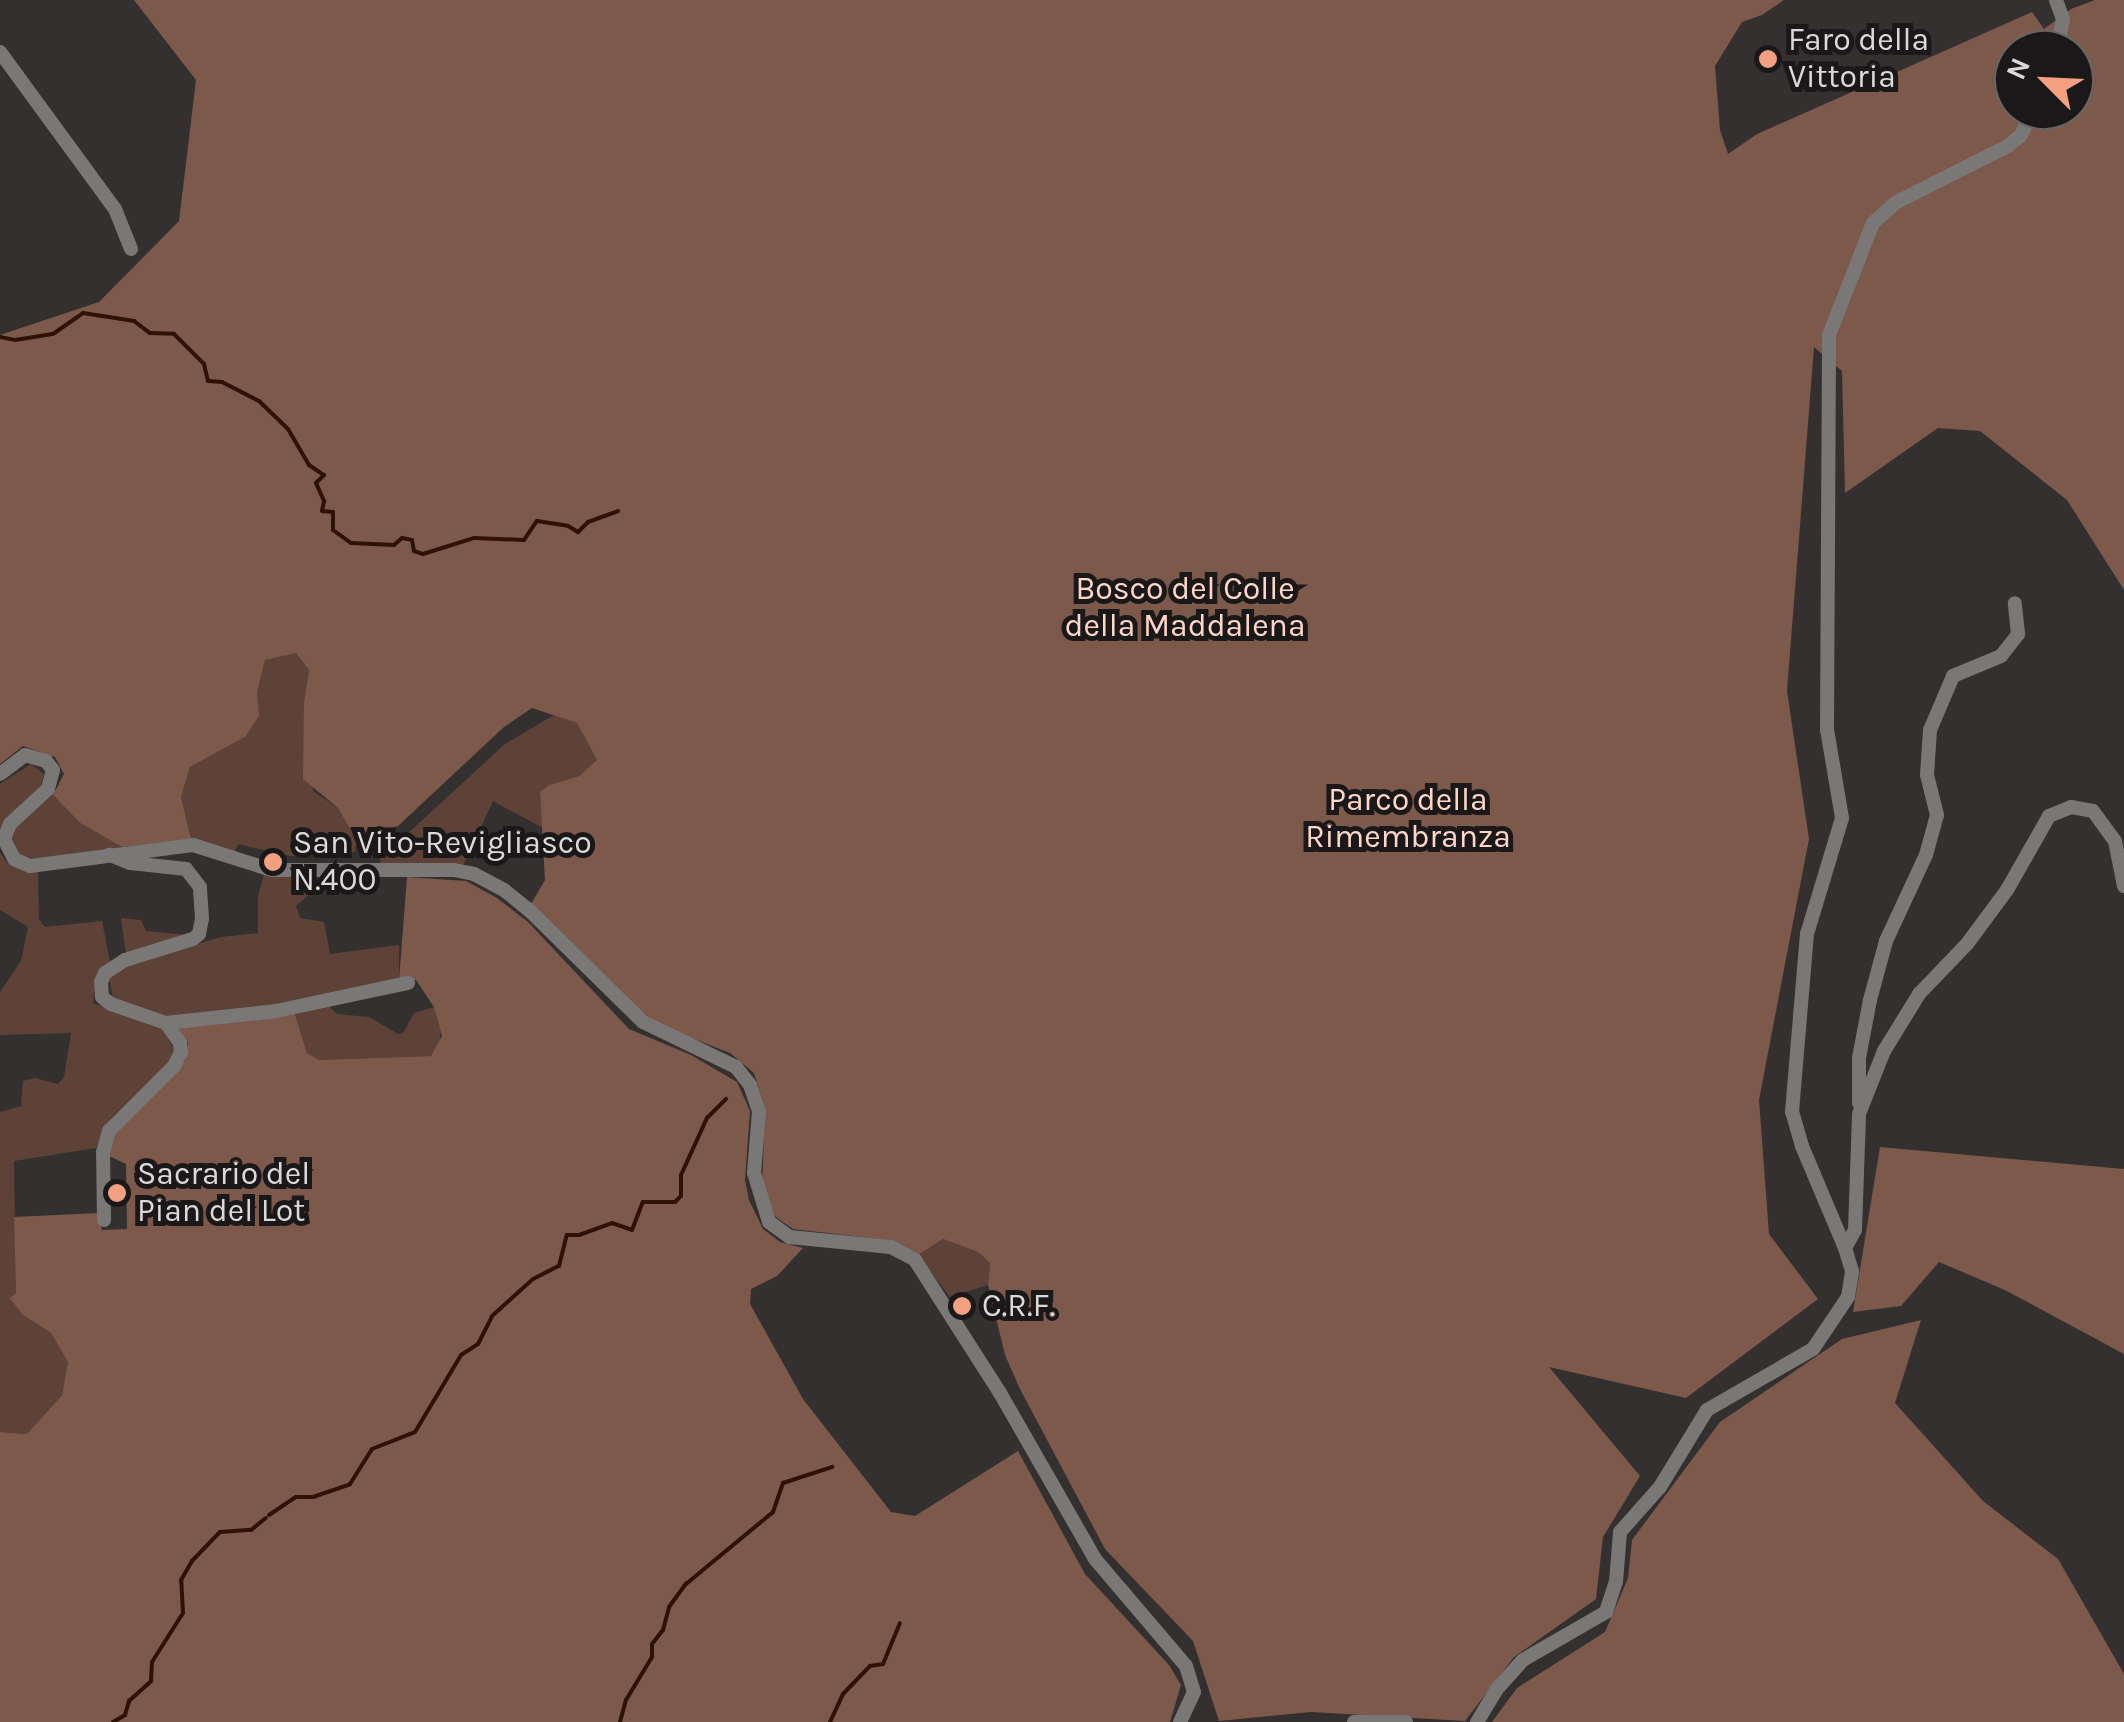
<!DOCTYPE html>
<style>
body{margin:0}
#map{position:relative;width:2124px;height:1722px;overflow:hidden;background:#33302f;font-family:Karla,sans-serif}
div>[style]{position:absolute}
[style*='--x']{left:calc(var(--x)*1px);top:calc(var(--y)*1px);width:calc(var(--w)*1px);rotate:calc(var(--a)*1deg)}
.green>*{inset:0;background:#5e4237}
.forest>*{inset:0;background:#7d594c}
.stream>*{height:4px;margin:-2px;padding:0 2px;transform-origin:2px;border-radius:2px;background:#2f1106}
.minor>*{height:14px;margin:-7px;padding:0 7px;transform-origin:7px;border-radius:7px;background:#7a7877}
.dots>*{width:28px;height:28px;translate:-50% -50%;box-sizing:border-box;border:5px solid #1a1818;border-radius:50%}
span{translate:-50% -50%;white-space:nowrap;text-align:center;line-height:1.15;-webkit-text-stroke:10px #1a1818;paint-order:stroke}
.poi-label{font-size:32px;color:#dcdad9}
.left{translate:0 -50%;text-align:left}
.park-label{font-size:32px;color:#ffd6c8}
.north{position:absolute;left:1994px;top:30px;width:100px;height:100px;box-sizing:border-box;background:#1a1818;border:2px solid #686665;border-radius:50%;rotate:294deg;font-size:28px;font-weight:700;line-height:40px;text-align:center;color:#dcdad9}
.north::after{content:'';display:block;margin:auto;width:35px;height:45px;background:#f3a081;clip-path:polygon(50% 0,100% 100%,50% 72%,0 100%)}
</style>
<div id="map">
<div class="green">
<div style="clip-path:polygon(296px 653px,309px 670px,304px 702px,313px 791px,338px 808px,358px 834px,355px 851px,347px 856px,290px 856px,238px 844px,235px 852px,191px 839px,181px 797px,190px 767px,245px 737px,265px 659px)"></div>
<div style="clip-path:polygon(554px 715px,577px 723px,597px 760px,579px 776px,549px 785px,540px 793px,543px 828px,493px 801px,463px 866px,381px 865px,379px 848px,406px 835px,505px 744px)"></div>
<div style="clip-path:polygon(31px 764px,44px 774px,41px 786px,0 831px,0 784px)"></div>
<div style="clip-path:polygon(53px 795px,80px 823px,122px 847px,42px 860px,20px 856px,12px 838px,15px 827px)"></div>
<div style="clip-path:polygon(0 852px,7px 863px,38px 870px,39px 919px,45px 927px,102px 921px,110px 962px,95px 983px,93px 1003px,162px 1027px,175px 1051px,171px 1060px,111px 1118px,96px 1148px,14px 1161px,16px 1293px,23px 1315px,51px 1333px,68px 1362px,62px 1395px,27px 1434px,0 1432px,0 1112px,21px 1106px,23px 1081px,35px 1078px,58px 1084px,64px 1077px,71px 1033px,0 1035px,0 992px,21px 961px,28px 927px,0 910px)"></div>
<div style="clip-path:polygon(264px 874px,313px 877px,314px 890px,296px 906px,300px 918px,324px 922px,330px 954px,399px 945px,399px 980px,317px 1000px,171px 1018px,113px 999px,109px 977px,126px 965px,221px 937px,258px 933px,258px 896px)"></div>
<div style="clip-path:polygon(121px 918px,141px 920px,146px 931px,187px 935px,126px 954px)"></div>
<div style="clip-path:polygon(328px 1005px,337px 1014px,369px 1017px,398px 1034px,403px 1033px,414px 1013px,434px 1007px,441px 1029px,439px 1047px,431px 1056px,319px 1060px,307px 1053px,294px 1011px)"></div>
<div style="clip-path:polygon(943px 1239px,978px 1252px,990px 1263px,988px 1285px,950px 1297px,918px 1255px)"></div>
</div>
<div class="forest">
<div style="clip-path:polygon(evenodd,134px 0,1784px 0,1762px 15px,1742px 22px,1715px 66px,1720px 130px,1728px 154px,1757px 134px,2032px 12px,2044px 29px,2071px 9px,2095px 0,2124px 0,2124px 590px,2067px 500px,1980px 431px,1938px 428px,1845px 493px,1842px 371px,1814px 347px,1787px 691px,1809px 839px,1759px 1100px,1769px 1234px,1818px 1299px,1686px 1398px,1549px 1367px,1640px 1476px,1603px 1537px,1596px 1599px,1514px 1657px,1465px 1721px,1311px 1712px,1219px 1721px,1193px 1641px,1105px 1549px,1020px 1389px,1005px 1355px,988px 1285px,990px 1263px,978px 1252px,943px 1239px,918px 1255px,888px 1240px,793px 1229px,773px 1215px,762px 1187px,765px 1108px,754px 1073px,730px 1053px,661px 1026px,638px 1009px,531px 904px,545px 880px,540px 792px,549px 785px,579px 776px,597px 760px,577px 723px,532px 708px,504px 727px,398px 826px,369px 835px,358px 834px,349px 827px,338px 808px,303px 779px,304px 702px,309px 670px,296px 653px,265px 660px,257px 692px,259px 716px,245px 737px,190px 767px,181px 797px,191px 839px,122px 847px,80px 823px,53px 795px,64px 774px,55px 757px,23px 746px,0 764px,0 335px,99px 302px,179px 221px,196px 80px,134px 0,2014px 50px,2074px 50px,2074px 110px,2014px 110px,2014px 50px)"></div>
<div style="clip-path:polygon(407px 877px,466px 881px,497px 898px,528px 922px,629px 1029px,691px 1055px,737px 1082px,750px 1111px,745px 1180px,749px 1200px,763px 1229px,780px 1242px,803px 1248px,777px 1276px,751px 1289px,750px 1304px,803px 1399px,891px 1512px,915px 1516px,1018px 1451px,1085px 1574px,1169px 1665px,1181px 1685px,1170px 1722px,0 1722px,0 1432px,27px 1434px,62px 1395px,68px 1362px,51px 1333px,23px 1315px,10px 1298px,16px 1293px,14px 1217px,98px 1213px,102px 1230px,127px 1229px,126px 1164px,109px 1156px,109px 1149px,119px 1125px,185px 1061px,188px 1043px,178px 1028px,294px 1011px,307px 1053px,319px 1060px,431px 1056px,442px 1036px,434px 1007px,416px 980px,399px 980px)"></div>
<div style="clip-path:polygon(1880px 1147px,2124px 1169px,2124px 1354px,2005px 1290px,1939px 1262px,1901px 1306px,1853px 1312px)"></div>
<div style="clip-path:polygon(1921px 1320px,1895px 1403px,1983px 1501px,2058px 1559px,2124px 1674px,2124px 1722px,1492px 1722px,1517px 1688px,1605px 1632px,1628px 1578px,1632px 1540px,1720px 1422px,1842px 1339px)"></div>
</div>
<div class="stream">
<div style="--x:0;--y:337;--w:15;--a:11"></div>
<div style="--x:15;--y:340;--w:38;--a:-9"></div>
<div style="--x:53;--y:334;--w:37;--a:-35"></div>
<div style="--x:83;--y:313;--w:52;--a:8.9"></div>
<div style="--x:134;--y:321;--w:20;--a:37"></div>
<div style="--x:150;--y:333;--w:24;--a:2"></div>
<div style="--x:174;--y:334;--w:42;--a:45"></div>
<div style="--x:204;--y:364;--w:17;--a:77"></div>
<div style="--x:208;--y:381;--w:14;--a:4"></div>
<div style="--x:222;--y:382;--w:42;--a:27.2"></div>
<div style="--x:259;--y:401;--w:40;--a:44"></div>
<div style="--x:288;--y:429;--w:42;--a:59.7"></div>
<div style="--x:309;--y:465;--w:18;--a:34"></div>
<div style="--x:324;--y:475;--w:11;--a:135"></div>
<div style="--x:316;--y:483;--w:20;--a:66"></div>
<div style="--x:324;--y:501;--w:10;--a:101"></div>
<div style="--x:322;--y:511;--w:11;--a:5"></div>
<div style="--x:333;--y:512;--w:18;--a:90"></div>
<div style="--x:333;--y:530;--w:22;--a:36"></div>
<div style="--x:351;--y:543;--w:43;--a:2.7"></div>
<div style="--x:394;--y:545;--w:11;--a:-41"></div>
<div style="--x:402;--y:538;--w:10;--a:11"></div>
<div style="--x:412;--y:540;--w:11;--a:80"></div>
<div style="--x:414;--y:551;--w:9;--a:18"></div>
<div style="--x:423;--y:554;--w:53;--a:-17.4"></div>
<div style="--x:474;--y:538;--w:50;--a:2.3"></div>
<div style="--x:524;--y:540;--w:23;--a:-56"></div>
<div style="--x:537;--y:521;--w:31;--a:9"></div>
<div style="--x:568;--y:526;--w:12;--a:31"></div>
<div style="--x:578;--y:532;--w:14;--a:-45"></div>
<div style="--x:588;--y:522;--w:32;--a:-20"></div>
<div style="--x:269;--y:1515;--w:32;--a:-34"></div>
<div style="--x:296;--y:1497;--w:17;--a:0"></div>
<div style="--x:313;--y:1497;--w:39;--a:-19"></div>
<div style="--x:350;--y:1484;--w:41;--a:-57.8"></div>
<div style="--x:372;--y:1449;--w:46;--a:-21.6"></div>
<div style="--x:415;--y:1432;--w:90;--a:-59.1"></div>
<div style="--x:461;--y:1355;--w:20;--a:-33"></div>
<div style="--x:478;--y:1344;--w:31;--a:-63"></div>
<div style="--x:492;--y:1316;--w:55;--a:-42.1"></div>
<div style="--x:533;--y:1279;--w:29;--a:-27"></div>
<div style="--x:559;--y:1266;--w:32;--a:-76"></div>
<div style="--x:567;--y:1235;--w:12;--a:0"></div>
<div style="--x:579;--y:1235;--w:35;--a:-20"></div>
<div style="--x:612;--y:1223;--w:21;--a:19"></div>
<div style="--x:632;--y:1230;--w:30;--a:-69"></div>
<div style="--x:643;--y:1202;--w:32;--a:0"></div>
<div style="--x:675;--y:1202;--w:8;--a:-45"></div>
<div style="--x:681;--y:1196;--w:21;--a:-90"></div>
<div style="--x:681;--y:1175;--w:63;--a:-65.5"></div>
<div style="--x:707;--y:1118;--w:27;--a:-45"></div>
<div style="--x:113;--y:1722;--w:14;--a:-30"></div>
<div style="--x:125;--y:1715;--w:15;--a:-74"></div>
<div style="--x:129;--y:1701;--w:30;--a:-42"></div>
<div style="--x:151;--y:1681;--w:19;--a:-87"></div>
<div style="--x:152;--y:1662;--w:58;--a:-57.7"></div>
<div style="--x:183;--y:1613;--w:33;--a:-93"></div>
<div style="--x:181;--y:1580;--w:22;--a:-60"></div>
<div style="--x:192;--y:1561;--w:40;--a:-46"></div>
<div style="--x:220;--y:1532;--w:31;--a:-4"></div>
<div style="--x:251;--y:1530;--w:19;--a:-39"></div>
<div style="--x:620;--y:1722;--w:23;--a:-75"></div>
<div style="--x:626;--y:1700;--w:50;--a:-58.8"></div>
<div style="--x:652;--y:1657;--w:13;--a:-90"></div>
<div style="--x:652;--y:1644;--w:18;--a:-52"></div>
<div style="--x:663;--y:1630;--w:24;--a:-75"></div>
<div style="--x:669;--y:1607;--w:29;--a:-54"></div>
<div style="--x:686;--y:1584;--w:113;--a:-39.6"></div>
<div style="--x:773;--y:1512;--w:31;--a:-71"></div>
<div style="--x:783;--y:1483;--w:52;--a:-18.1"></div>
<div style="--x:830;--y:1722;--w:31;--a:-65"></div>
<div style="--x:843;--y:1694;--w:39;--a:-46"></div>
<div style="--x:870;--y:1666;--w:13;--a:-9"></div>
<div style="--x:883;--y:1664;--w:44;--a:-67.5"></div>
</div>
<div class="minor">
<div style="--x:2056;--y:0;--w:20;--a:70"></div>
<div style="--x:2063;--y:19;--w:32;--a:101"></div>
<div style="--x:0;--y:52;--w:195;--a:53.8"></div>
<div style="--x:115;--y:209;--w:43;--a:68.2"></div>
<div style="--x:0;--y:774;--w:31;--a:-37"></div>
<div style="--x:25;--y:755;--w:22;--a:16"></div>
<div style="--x:46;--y:761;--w:11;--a:52"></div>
<div style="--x:53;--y:770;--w:20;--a:105"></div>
<div style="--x:48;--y:789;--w:52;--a:137.4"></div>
<div style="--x:10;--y:824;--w:16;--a:112"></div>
<div style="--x:4;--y:839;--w:22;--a:63"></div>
<div style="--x:14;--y:859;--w:17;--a:24"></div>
<div style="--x:30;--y:866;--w:164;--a:-7.3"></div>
<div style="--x:193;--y:845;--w:83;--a:17.6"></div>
<div style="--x:272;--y:870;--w:182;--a:0"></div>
<div style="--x:454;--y:870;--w:20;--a:11"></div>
<div style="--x:474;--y:874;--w:34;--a:28"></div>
<div style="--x:504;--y:890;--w:33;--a:39"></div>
<div style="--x:530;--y:911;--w:158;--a:44.5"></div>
<div style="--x:643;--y:1022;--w:103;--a:25.8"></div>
<div style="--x:736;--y:1067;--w:23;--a:52"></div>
<div style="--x:750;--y:1085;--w:28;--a:71"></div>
<div style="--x:759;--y:1111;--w:62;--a:94.6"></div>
<div style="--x:754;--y:1173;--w:51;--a:73"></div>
<div style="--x:769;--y:1222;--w:26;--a:36"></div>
<div style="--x:790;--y:1237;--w:101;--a:5.7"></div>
<div style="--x:891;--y:1247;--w:27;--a:28"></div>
<div style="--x:915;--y:1260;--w:158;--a:57.4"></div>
<div style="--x:1000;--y:1393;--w:191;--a:60.2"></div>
<div style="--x:1095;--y:1559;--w:140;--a:49.6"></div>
<div style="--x:1186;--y:1666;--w:27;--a:73"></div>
<div style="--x:1194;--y:1692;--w:33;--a:115"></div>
<div style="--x:166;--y:1023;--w:111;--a:-6.2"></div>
<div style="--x:276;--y:1011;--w:135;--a:-12"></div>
<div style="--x:1859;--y:1103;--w:45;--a:-90"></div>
<div style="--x:1859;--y:1058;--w:59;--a:-79.3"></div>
<div style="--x:1870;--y:1000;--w:61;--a:-74.8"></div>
<div style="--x:1886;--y:941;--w:95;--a:-65.1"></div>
<div style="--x:1926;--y:855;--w:41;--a:-74.6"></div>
<div style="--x:1937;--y:815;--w:41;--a:-104"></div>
<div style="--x:1927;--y:775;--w:45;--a:-86.2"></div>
<div style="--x:1930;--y:730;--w:59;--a:-66.9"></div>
<div style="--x:1953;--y:676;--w:52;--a:-22.6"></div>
<div style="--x:2001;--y:656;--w:28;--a:-52"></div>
<div style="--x:2018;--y:634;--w:31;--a:-96"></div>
<div style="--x:104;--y:1220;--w:68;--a:-90.8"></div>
<div style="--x:103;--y:1152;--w:22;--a:-74"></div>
<div style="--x:109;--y:1131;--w:92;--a:-45"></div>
<div style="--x:174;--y:1066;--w:16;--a:-63"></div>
<div style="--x:181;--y:1052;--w:9;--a:-96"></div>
<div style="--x:180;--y:1043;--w:24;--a:-125"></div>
<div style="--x:166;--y:1023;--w:58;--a:-160.9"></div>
<div style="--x:111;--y:1004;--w:11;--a:-142"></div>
<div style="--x:102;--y:997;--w:15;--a:-94"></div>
<div style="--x:101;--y:982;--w:10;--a:-66"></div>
<div style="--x:105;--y:973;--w:24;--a:-33"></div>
<div style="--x:125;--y:960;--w:71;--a:-17.2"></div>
<div style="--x:193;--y:939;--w:8;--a:-40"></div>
<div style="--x:199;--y:934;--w:16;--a:-79"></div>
<div style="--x:202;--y:918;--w:31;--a:-94"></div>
<div style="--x:200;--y:887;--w:23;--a:-128"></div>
<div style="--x:186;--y:869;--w:56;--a:-173.9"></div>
<div style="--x:130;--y:863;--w:22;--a:-158"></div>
<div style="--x:1845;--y:1248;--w:21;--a:-61"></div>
<div style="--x:1855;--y:1230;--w:116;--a:-88"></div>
<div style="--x:1859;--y:1114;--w:68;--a:-68.4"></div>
<div style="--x:1884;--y:1051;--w:67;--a:-58.4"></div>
<div style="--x:1919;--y:994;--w:69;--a:-46.2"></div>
<div style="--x:1967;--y:944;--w:67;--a:-53.5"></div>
<div style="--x:2007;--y:890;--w:85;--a:-60.4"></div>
<div style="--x:2049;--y:816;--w:24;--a:-22"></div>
<div style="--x:2071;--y:807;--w:22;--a:10"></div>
<div style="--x:2093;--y:811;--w:37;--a:54"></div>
<div style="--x:2115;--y:841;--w:46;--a:78.7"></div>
<div style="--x:1354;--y:1722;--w:52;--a:0"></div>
<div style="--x:1477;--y:1722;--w:37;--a:-59"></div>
<div style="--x:1496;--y:1690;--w:40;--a:-48"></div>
<div style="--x:1523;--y:1660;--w:96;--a:-30"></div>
<div style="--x:1606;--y:1612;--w:32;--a:-72"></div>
<div style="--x:1616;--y:1582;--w:50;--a:-85.4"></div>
<div style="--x:1620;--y:1532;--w:60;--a:-48.4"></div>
<div style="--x:1660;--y:1487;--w:90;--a:-58.6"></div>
<div style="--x:1707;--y:1410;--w:122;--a:-29.9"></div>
<div style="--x:1813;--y:1349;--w:63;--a:-56.1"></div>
<div style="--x:1848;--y:1297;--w:26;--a:-81"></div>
<div style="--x:1852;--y:1271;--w:24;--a:-107"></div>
<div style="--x:1845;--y:1248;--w:111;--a:-112.9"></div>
<div style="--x:1802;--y:1146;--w:35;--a:-106"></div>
<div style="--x:1792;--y:1112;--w:179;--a:-85.2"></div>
<div style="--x:1807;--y:934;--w:121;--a:-73.2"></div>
<div style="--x:1842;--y:818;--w:90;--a:-99.6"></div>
<div style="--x:1827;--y:729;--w:394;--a:-89.7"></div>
<div style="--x:1829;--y:335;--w:120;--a:-68.6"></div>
<div style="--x:1873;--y:223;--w:30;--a:-42"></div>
<div style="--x:1895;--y:203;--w:127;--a:-26.8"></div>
<div style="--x:2008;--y:146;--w:17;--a:-40"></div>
<div style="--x:2021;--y:135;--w:28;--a:-64"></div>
</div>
<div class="dots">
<div style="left:1768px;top:59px;background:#f3a081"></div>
<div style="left:273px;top:862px;background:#f3a081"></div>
<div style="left:117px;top:1193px;background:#f3a081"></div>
<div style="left:962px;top:1306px;background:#f3a081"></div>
</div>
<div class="poi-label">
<span class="left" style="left:1788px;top:59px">Faro della<br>Vittoria</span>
<span class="left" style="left:293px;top:862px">San Vito-Revigliasco<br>N.400</span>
<span class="left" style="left:137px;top:1193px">Sacrario del<br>Pian del Lot</span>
<span class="left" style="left:982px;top:1306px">C.R.F.</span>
</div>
<div class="park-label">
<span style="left:1185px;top:608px">Bosco del Colle<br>della Maddalena</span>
<span style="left:1408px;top:819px">Parco della<br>Rimembranza</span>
</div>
<div class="north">N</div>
</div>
